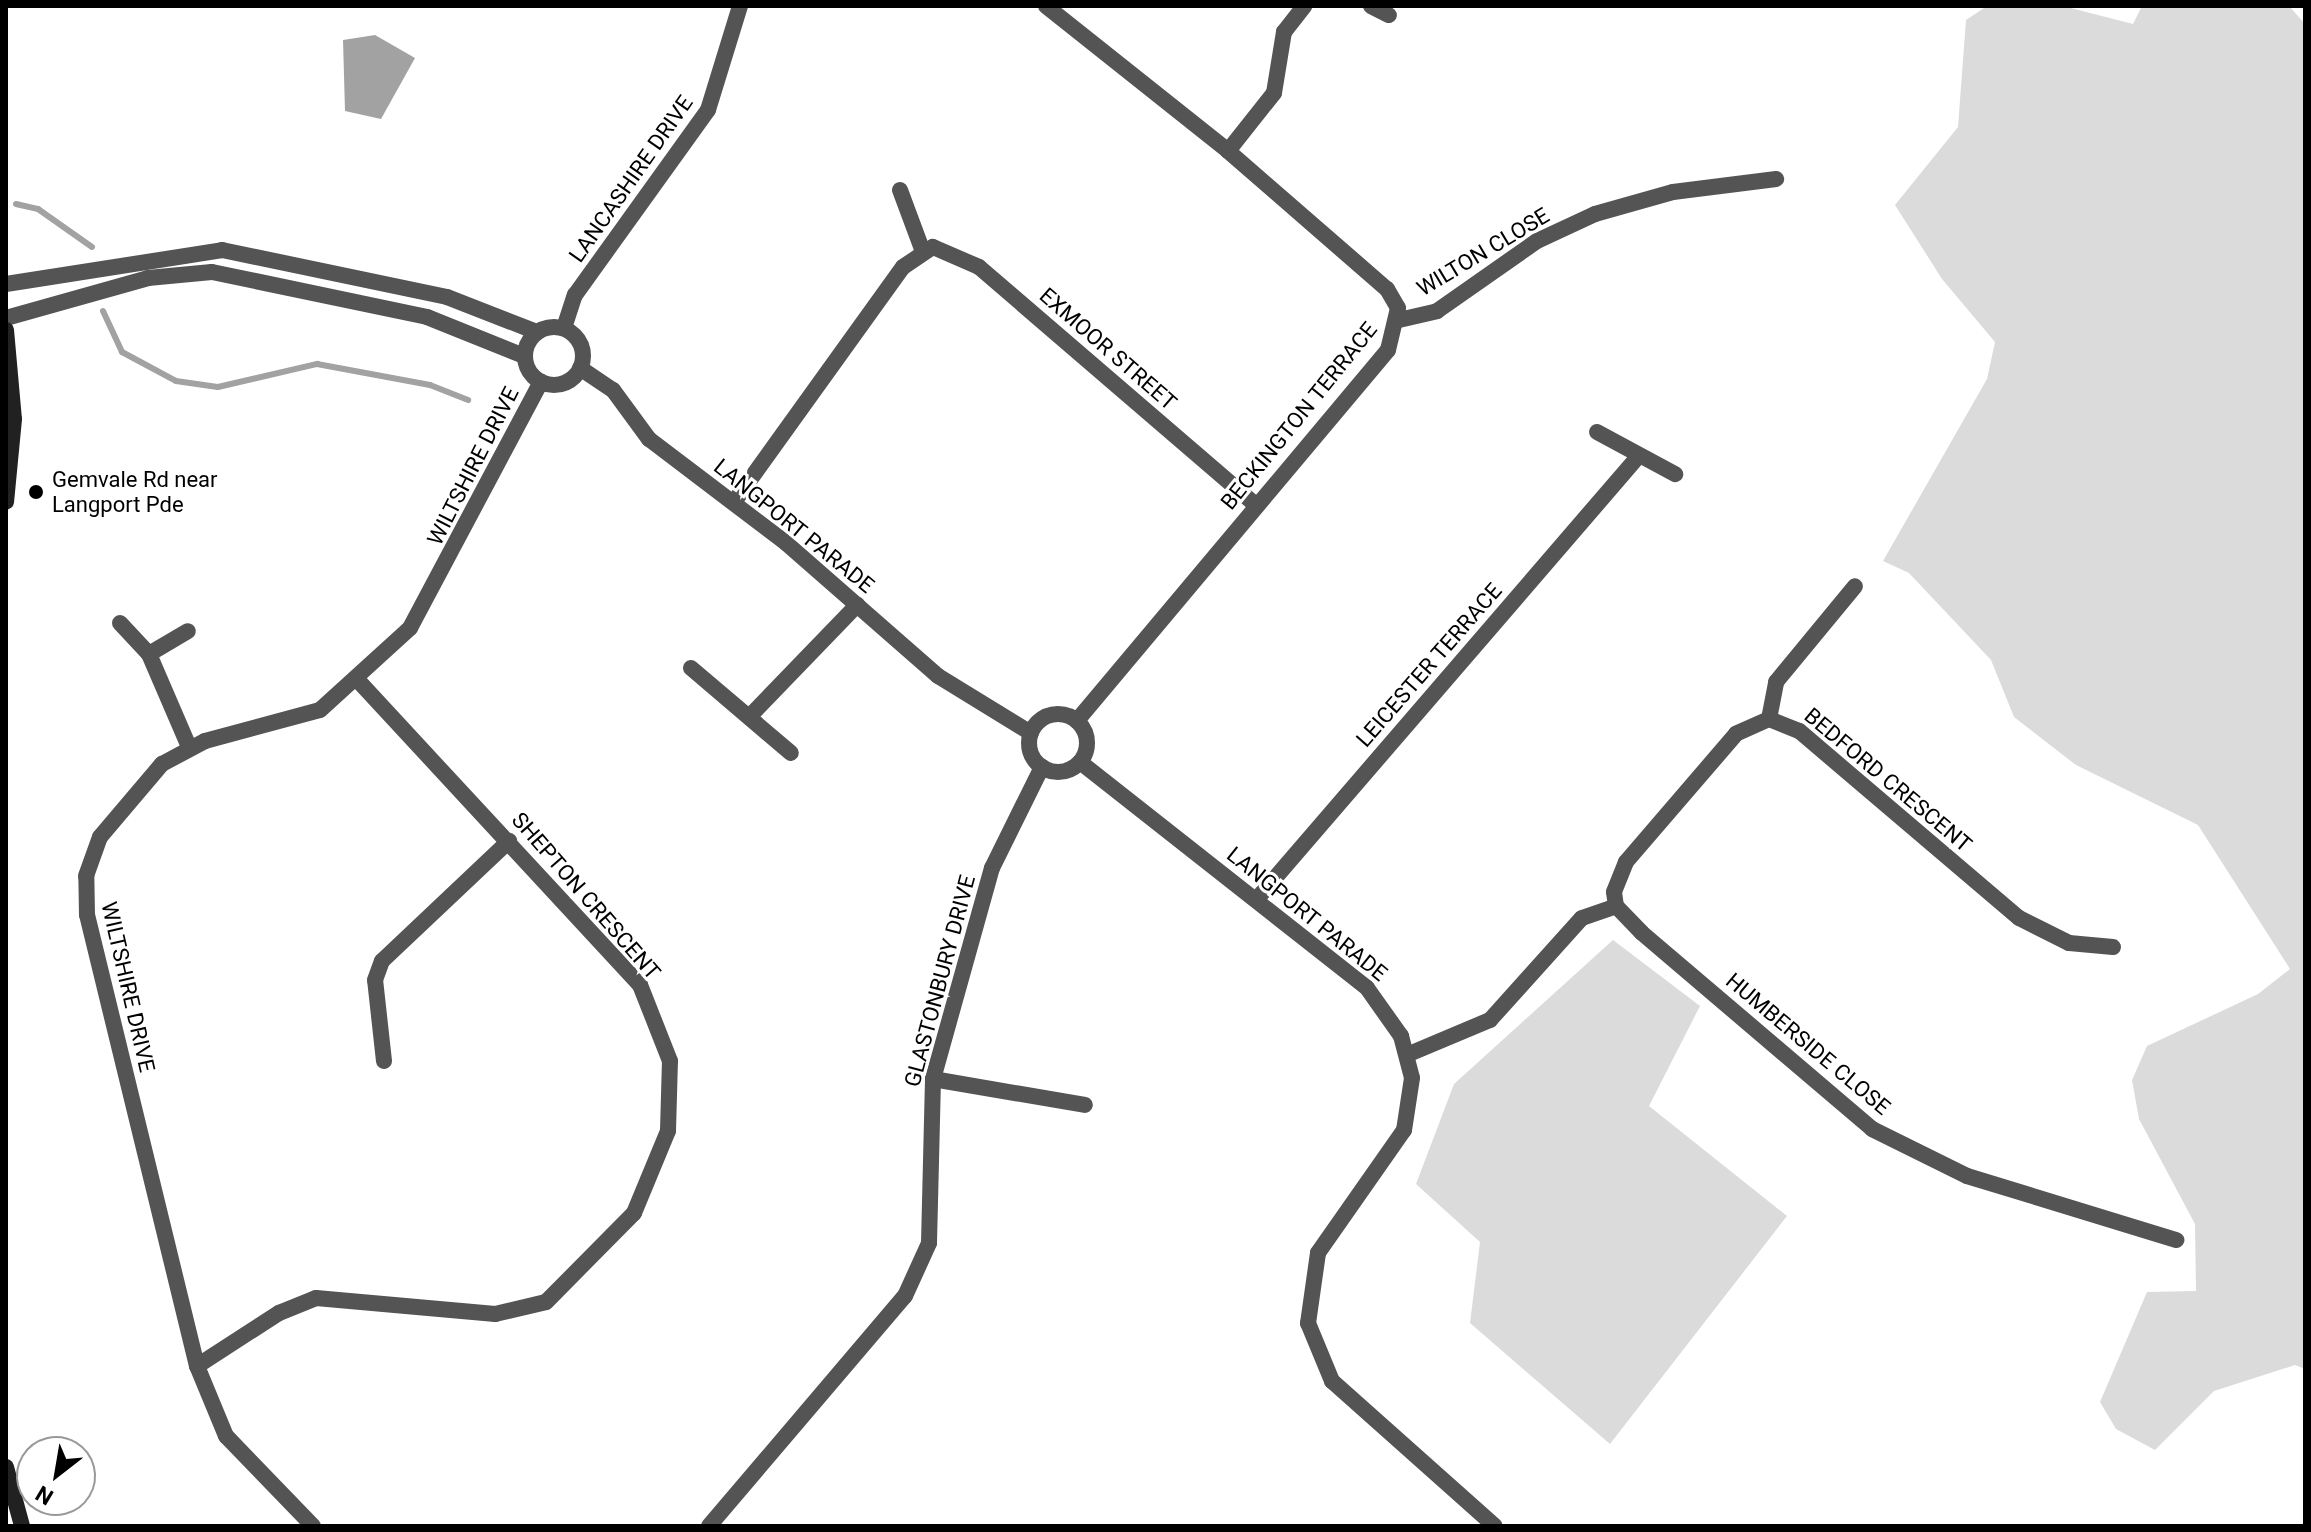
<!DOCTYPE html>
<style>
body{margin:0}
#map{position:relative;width:2311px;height:1532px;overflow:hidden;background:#fff;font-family:Roboto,sans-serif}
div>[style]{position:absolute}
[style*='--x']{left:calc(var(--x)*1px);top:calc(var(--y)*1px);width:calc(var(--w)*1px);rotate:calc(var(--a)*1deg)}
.green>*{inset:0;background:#dbdbdb}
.water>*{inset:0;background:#a2a2a2}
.stream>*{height:6px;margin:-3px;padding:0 3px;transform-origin:3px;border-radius:3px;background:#a2a2a2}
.minor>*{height:16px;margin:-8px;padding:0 8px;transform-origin:8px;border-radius:8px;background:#545454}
.minor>.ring{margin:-8px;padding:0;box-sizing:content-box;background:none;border:16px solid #545454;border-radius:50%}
.secondary>*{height:16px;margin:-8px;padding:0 8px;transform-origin:8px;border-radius:8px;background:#212121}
.dots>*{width:22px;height:22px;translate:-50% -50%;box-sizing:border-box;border:4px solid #fff;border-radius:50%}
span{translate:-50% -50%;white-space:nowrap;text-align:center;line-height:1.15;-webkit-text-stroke:6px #fff;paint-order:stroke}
.street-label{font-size:22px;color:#000}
.poi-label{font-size:22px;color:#000}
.left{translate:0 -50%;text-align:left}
.frame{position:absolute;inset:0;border:8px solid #000;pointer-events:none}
.north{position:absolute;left:16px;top:1436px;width:80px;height:80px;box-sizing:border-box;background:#fff;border:2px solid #999;border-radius:50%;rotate:211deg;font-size:22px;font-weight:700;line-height:32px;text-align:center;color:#000}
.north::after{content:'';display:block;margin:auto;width:28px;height:36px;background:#000;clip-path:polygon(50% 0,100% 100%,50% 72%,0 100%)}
</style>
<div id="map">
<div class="green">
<div style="clip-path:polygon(1987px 6px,2063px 6px,2133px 24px,2142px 6px,2289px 6px,2305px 24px,2305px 1369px,2295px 1365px,2214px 1391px,2155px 1450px,2116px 1429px,2100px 1402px,2147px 1292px,2196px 1291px,2195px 1224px,2139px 1119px,2132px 1080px,2147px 1046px,2258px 994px,2290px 969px,2198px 825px,2076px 765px,2014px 717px,1991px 660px,1909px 573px,1883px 561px,1987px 379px,1995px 342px,1942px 279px,1895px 205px,1958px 127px,1966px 20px)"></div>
<div style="clip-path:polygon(1613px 940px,1700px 1006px,1649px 1106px,1787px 1216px,1610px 1444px,1470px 1323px,1480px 1242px,1416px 1184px,1454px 1084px)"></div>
</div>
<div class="water">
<div style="clip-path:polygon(375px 35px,415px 58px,381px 119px,345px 111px,343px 40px)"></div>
</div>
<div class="stream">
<div style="--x:16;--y:204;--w:23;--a:13"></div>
<div style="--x:38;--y:209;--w:66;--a:35.1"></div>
<div style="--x:103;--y:311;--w:45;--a:65.1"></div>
<div style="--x:122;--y:352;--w:61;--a:28.2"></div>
<div style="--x:176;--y:381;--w:42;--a:8.1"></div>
<div style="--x:218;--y:387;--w:102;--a:-13.1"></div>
<div style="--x:317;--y:364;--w:115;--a:10.5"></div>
<div style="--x:430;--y:385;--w:41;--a:21.5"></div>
</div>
<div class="minor">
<div style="--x:1046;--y:6;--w:233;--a:38.5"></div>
<div style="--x:1228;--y:151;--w:211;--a:41"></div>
<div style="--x:1387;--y:289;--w:22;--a:60"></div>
<div style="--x:1398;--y:308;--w:43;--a:103.4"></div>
<div style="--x:1388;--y:350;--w:484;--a:130"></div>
<div style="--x:1371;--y:6;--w:20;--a:27"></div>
<div style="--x:1228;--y:151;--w:74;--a:-51.6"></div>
<div style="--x:1274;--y:93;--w:62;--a:-80.7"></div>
<div style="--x:1284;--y:32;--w:33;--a:-52"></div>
<div style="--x:900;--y:190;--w:63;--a:69.6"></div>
<div style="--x:6;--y:284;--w:219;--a:-8.9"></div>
<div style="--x:222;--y:250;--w:230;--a:11.8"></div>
<div style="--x:447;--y:297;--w:97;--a:21.3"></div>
<div style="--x:6;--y:318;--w:148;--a:-15.7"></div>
<div style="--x:148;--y:278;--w:64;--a:-5.4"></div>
<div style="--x:212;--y:272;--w:220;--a:11.8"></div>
<div style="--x:427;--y:317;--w:105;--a:21.9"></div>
<div style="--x:1399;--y:320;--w:39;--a:-13"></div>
<div style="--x:1437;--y:311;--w:122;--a:-35"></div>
<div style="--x:1537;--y:241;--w:64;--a:-25"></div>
<div style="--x:1595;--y:214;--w:81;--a:-15.8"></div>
<div style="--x:1673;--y:192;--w:104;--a:-7.2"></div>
<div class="ring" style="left:525px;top:327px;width:42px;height:42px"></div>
<div style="--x:564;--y:328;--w:35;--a:-72"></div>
<div style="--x:575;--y:295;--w:228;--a:-54.3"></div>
<div style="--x:708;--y:110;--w:109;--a:-72.9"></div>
<div style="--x:580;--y:368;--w:40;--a:34"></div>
<div style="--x:613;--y:390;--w:61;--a:53.7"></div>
<div style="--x:649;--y:439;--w:172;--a:37.2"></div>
<div style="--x:786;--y:543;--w:202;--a:41.2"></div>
<div style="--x:938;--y:676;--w:109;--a:31.5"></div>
<div style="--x:1597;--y:432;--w:89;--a:28.3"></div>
<div style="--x:734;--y:502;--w:289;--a:-54.3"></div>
<div style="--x:903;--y:267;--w:36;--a:-34"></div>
<div style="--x:933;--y:247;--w:50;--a:23.5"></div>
<div style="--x:979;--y:267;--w:364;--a:40.7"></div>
<div style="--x:120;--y:623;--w:42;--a:46.9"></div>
<div style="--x:149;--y:654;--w:101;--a:66.7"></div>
<div style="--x:149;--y:654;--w:45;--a:-30.5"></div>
<div style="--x:691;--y:668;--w:131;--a:40.4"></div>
<div class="ring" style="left:1029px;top:714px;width:42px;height:42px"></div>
<div style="--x:749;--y:717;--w:156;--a:-46"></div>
<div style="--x:1769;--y:719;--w:38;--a:-79"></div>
<div style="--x:1776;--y:682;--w:124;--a:-50.5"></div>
<div style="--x:1080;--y:762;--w:365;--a:38.2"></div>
<div style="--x:1367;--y:988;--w:59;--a:54.7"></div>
<div style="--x:1401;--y:1036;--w:43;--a:75.3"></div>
<div style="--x:1412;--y:1078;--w:53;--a:98.7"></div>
<div style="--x:1404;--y:1130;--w:150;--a:125"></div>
<div style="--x:1318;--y:1253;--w:71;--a:98.1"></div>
<div style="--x:1308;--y:1323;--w:63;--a:67.5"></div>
<div style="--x:1332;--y:1381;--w:218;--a:41.7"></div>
<div style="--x:1256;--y:900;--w:582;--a:-49.25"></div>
<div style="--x:2113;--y:947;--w:44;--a:-174.8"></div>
<div style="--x:2069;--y:943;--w:56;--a:-153.4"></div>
<div style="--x:2019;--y:918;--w:289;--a:-139.6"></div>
<div style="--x:1799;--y:731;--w:32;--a:-158"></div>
<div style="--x:1769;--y:719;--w:36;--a:156"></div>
<div style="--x:1736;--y:734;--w:169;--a:130.7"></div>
<div style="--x:1626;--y:862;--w:32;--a:112"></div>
<div style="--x:1614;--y:892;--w:14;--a:82"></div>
<div style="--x:1616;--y:906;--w:37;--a:46"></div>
<div style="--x:1642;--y:933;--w:302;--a:40.4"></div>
<div style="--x:1872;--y:1129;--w:106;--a:26.3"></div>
<div style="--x:1967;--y:1176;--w:219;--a:17"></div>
<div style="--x:1409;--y:1054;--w:88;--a:-22.8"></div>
<div style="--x:1490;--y:1020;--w:137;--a:-48"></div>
<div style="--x:1582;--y:918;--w:36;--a:-19"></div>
<div style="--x:384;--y:1061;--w:81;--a:-96.3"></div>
<div style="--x:375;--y:980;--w:20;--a:-70"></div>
<div style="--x:382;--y:961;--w:175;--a:-43.4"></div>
<div style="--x:933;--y:1079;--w:154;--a:9.7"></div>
<div style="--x:197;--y:1366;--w:98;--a:-32.9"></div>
<div style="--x:279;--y:1313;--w:40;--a:-22"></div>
<div style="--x:316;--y:1298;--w:180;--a:5.1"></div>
<div style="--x:495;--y:1314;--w:52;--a:-13.2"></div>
<div style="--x:546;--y:1302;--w:125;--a:-45.3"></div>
<div style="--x:634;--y:1213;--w:89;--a:-67.5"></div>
<div style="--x:668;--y:1131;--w:70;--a:-88.4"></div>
<div style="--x:670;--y:1061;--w:82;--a:-111.5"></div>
<div style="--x:640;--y:985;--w:417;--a:-132.8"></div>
<div style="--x:313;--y:1526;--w:125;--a:-134"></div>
<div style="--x:226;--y:1436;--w:76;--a:-112.5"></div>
<div style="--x:197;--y:1366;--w:464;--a:-103.7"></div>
<div style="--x:87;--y:915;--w:39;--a:-91"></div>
<div style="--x:86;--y:876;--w:41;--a:-70.3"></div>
<div style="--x:100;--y:837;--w:96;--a:-49.7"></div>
<div style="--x:162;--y:764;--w:49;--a:-28.1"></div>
<div style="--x:205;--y:741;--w:119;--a:-15.1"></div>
<div style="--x:320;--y:710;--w:122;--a:-42.3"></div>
<div style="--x:410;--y:628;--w:279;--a:-62"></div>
<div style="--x:709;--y:1526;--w:302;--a:-49.6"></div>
<div style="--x:905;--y:1296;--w:58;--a:-65.6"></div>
<div style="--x:929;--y:1243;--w:164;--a:-88.6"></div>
<div style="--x:933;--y:1079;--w:219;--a:-74.4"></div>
<div style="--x:992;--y:868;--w:113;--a:-63.7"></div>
</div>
<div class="secondary">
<div style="--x:6;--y:330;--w:89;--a:84.9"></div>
<div style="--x:14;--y:419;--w:83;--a:95.5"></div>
<div style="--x:6;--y:1467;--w:61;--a:74.8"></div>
</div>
<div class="dots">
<div style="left:36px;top:492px;background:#000"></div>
</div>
<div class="street-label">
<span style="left:631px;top:179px;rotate:-55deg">LANCASHIRE DRIVE</span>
<span style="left:1483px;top:252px;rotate:-31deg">WILTON CLOSE</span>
<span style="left:1108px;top:349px;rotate:41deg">EXMOOR STREET</span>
<span style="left:1299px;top:416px;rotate:-51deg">BECKINGTON TERRACE</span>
<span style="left:473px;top:466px;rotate:-63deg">WILTSHIRE DRIVE</span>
<span style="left:794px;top:526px;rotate:39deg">LANGPORT PARADE</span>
<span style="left:1429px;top:665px;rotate:-49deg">LEICESTER TERRACE</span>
<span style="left:1888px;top:780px;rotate:40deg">BEDFORD CRESCENT</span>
<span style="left:586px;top:896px;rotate:49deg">SHEPTON CRESCENT</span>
<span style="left:1307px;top:914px;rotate:39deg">LANGPORT PARADE</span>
<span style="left:940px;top:981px;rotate:-75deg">GLASTONBURY DRIVE</span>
<span style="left:128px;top:987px;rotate:77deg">WILTSHIRE DRIVE</span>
<span style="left:1808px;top:1044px;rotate:40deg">HUMBERSIDE CLOSE</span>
</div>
<div class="poi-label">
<span class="left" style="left:52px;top:492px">Gemvale Rd near<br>Langport Pde</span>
</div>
<div class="frame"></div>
<div class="north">N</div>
</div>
